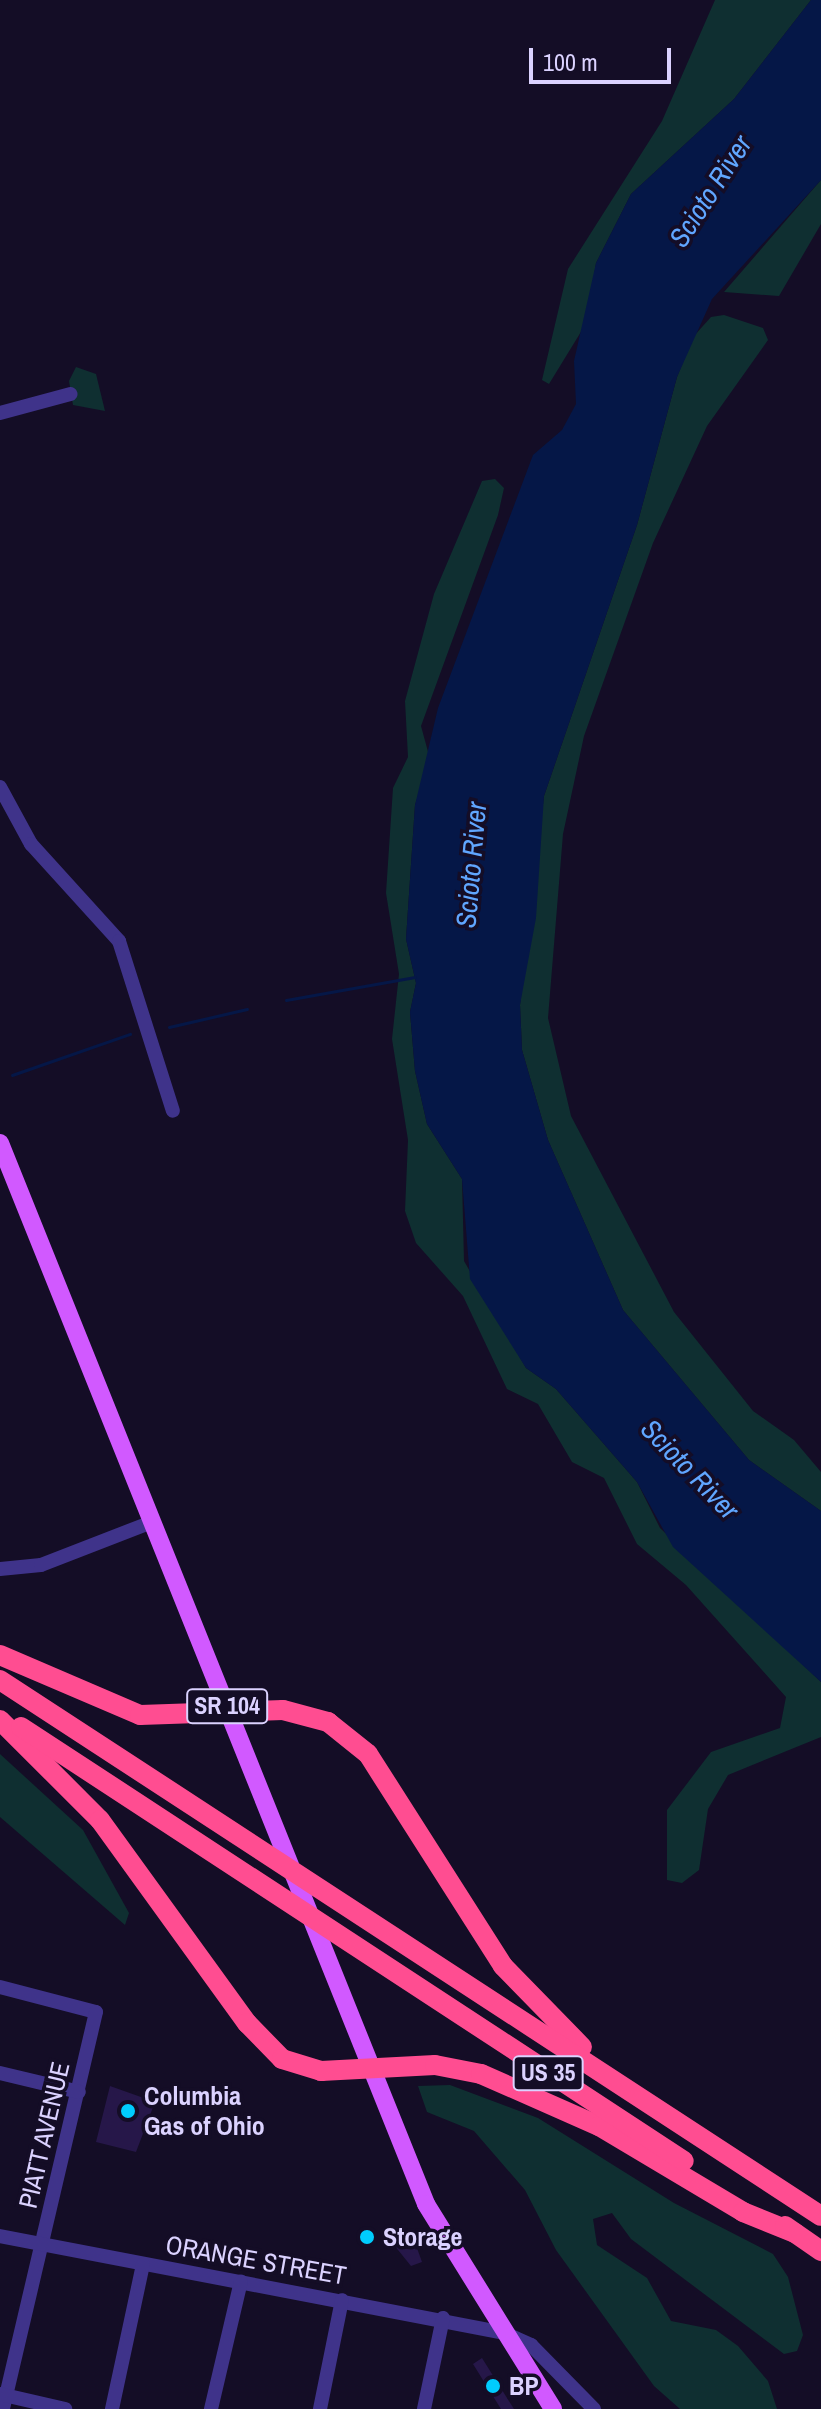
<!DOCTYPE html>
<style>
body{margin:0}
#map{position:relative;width:821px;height:2409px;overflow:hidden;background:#140d26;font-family:"Archivo Narrow",sans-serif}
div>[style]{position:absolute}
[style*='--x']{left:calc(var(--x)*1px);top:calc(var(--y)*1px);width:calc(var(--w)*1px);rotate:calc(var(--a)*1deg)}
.green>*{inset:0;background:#0f2f31}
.water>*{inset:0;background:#051747}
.stream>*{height:3px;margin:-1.5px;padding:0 1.5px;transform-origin:1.5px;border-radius:1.5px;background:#051747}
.building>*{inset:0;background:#261749}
.minor>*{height:14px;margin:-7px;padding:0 7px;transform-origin:7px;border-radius:7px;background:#3f338a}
.major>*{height:18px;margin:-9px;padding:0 9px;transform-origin:9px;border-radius:9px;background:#d159ff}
.highway>*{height:20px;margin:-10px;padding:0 10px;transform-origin:10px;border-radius:10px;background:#ff4d91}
.dots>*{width:22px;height:22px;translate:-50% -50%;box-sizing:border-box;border:4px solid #140d26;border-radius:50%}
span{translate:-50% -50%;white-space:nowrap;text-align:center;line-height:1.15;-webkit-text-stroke:7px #140d26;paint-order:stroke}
.shield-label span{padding:2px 6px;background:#140d26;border:2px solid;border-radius:6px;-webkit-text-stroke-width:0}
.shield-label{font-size:24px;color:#dbd2ff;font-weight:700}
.poi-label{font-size:26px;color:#dbd2ff;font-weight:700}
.left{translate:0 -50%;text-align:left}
.street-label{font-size:26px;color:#dbd2ff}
.water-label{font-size:28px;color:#60a6ff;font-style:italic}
.scale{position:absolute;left:529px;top:48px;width:142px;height:36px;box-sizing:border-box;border:4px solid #dbd2ff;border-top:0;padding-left:10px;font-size:24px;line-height:28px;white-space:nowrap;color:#dbd2ff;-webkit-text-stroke:6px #140d26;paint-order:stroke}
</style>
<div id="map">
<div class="green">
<div style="clip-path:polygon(715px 0,811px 0,734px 99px,631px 194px,596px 263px,587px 322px,549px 384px,542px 380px,568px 269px,662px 121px)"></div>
<div style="clip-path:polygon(821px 180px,821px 224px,779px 296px,724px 292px)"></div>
<div style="clip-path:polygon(724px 315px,763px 328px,768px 340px,707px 426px,653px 543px,584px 736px,563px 834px,548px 1018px,571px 1116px,674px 1312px,753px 1411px,794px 1440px,821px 1472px,821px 1511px,749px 1460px,623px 1310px,548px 1140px,522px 1050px,520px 1005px,544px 796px,637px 525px,677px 377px,693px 337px,711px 317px)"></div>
<div style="clip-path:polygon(76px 367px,96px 374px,105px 411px,73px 405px,69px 381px)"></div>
<div style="clip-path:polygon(495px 479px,504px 488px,498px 515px,421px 726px,430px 759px,415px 805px,406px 939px,416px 983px,410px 1012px,415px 1071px,427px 1124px,462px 1179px,464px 1261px,526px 1368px,556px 1389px,637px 1482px,660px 1528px,821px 1682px,821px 1737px,728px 1775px,708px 1809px,699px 1870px,682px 1883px,667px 1880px,667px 1810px,711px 1752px,780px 1728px,786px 1697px,686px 1585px,637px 1544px,604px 1478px,572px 1462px,538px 1404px,507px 1389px,463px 1296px,416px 1243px,405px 1211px,408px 1140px,392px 1039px,399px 974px,386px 893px,393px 788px,408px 757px,405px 701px,434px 594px,482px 481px)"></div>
<div style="clip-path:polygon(0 1754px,83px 1830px,129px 1913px,125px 1925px,0 1817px)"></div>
<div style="clip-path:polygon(450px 2085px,538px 2118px,674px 2203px,773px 2254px,788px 2277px,803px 2335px,797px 2351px,784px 2354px,631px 2239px,612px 2213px,593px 2219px,597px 2245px,647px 2278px,671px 2321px,716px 2330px,738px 2346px,768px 2381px,777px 2409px,680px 2409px,654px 2386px,556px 2250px,525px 2190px,474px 2131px,427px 2112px,418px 2086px)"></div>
</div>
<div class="water">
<div style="clip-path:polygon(811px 0,821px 0,821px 180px,712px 299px,677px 377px,637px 525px,544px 796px,536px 918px,520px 1005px,522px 1050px,548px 1140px,623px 1310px,749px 1460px,821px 1511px,821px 1682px,673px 1547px,637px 1482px,556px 1389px,526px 1368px,470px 1279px,462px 1179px,427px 1124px,415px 1071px,410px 1012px,416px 983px,406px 939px,415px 805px,438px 708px,533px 455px,562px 430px,576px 404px,574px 361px,596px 263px,631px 194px,734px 99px)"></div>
</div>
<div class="stream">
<div style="--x:286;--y:1000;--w:131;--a:-10.1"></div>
<div style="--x:169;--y:1027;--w:80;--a:-13"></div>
<div style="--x:12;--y:1075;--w:125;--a:-19.2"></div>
</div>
<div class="building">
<div style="clip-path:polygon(110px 2086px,155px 2102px,136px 2152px,96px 2142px)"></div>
<div style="clip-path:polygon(413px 2237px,422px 2262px,411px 2266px,394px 2245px)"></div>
<div style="clip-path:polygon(482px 2358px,514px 2409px,501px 2409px,473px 2364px)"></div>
</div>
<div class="minor">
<div style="--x:0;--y:413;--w:73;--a:-15"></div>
<div style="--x:0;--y:787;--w:65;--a:61.5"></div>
<div style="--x:31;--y:844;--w:131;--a:47.8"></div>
<div style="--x:119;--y:941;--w:178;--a:72.4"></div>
<div style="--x:0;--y:1569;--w:41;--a:-5.6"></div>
<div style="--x:41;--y:1565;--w:119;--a:-21.2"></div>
<div style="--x:0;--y:1987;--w:99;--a:14.6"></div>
<div style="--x:96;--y:2012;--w:408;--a:103.2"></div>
<div style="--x:0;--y:2073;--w:81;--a:13.5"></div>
<div style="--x:0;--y:2236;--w:513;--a:10.89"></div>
<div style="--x:504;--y:2333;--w:30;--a:24"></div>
<div style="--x:531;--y:2345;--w:90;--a:45.5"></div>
<div style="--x:0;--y:2394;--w:67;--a:13"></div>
<div style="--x:112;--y:2409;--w:148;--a:-77.9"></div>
<div style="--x:211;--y:2409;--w:131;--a:-76.8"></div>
<div style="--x:320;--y:2409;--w:111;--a:-78.6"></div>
<div style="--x:424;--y:2409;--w:93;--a:-78.2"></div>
</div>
<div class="major">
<div style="--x:0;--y:1143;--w:1143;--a:68.12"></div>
<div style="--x:426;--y:2204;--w:241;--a:58.2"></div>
</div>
<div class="highway">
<div style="--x:0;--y:1655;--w:152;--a:23.2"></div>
<div style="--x:140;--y:1715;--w:143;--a:-2"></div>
<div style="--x:283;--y:1710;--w:47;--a:14.9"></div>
<div style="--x:328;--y:1722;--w:51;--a:38.7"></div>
<div style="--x:368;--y:1754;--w:251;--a:57.5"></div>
<div style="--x:503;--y:1966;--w:113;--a:45.7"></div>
<div style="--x:0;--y:1680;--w:980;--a:33.14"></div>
<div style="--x:0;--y:1720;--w:141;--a:45"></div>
<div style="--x:100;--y:1820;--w:251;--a:54.1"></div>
<div style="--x:247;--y:2023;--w:50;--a:45.8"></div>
<div style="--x:282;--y:2059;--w:41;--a:17.1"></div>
<div style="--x:321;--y:2071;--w:114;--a:-3"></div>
<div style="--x:435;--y:2065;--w:47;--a:11.1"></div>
<div style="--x:481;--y:2074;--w:129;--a:23.8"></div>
<div style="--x:599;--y:2126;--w:168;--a:30.8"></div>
<div style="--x:743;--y:2212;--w:56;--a:22"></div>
<div style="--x:21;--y:1727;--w:792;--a:33.21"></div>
<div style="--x:785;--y:2226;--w:44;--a:34.8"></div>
</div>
<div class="dots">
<div style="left:128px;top:2111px;background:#00ccfd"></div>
<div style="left:367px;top:2237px;background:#00ccfd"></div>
<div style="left:493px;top:2386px;background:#00ccfd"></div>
</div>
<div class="shield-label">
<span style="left:227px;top:1706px">SR 104</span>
<span style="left:548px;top:2073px">US 35</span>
</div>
<div class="poi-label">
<span class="left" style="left:144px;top:2111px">Columbia<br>Gas of Ohio</span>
<span class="left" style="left:383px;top:2237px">Storage</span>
<span class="left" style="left:509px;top:2386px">BP</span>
</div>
<div class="street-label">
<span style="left:44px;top:2135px;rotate:-77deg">PIATT AVENUE</span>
<span style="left:256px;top:2260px;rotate:10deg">ORANGE STREET</span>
</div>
<div class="water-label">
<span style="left:710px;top:191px;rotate:-57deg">Scioto River</span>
<span style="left:471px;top:865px;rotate:-85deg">Scioto River</span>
<span style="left:690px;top:1469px;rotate:46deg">Scioto River</span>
</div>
<div class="scale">100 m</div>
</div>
